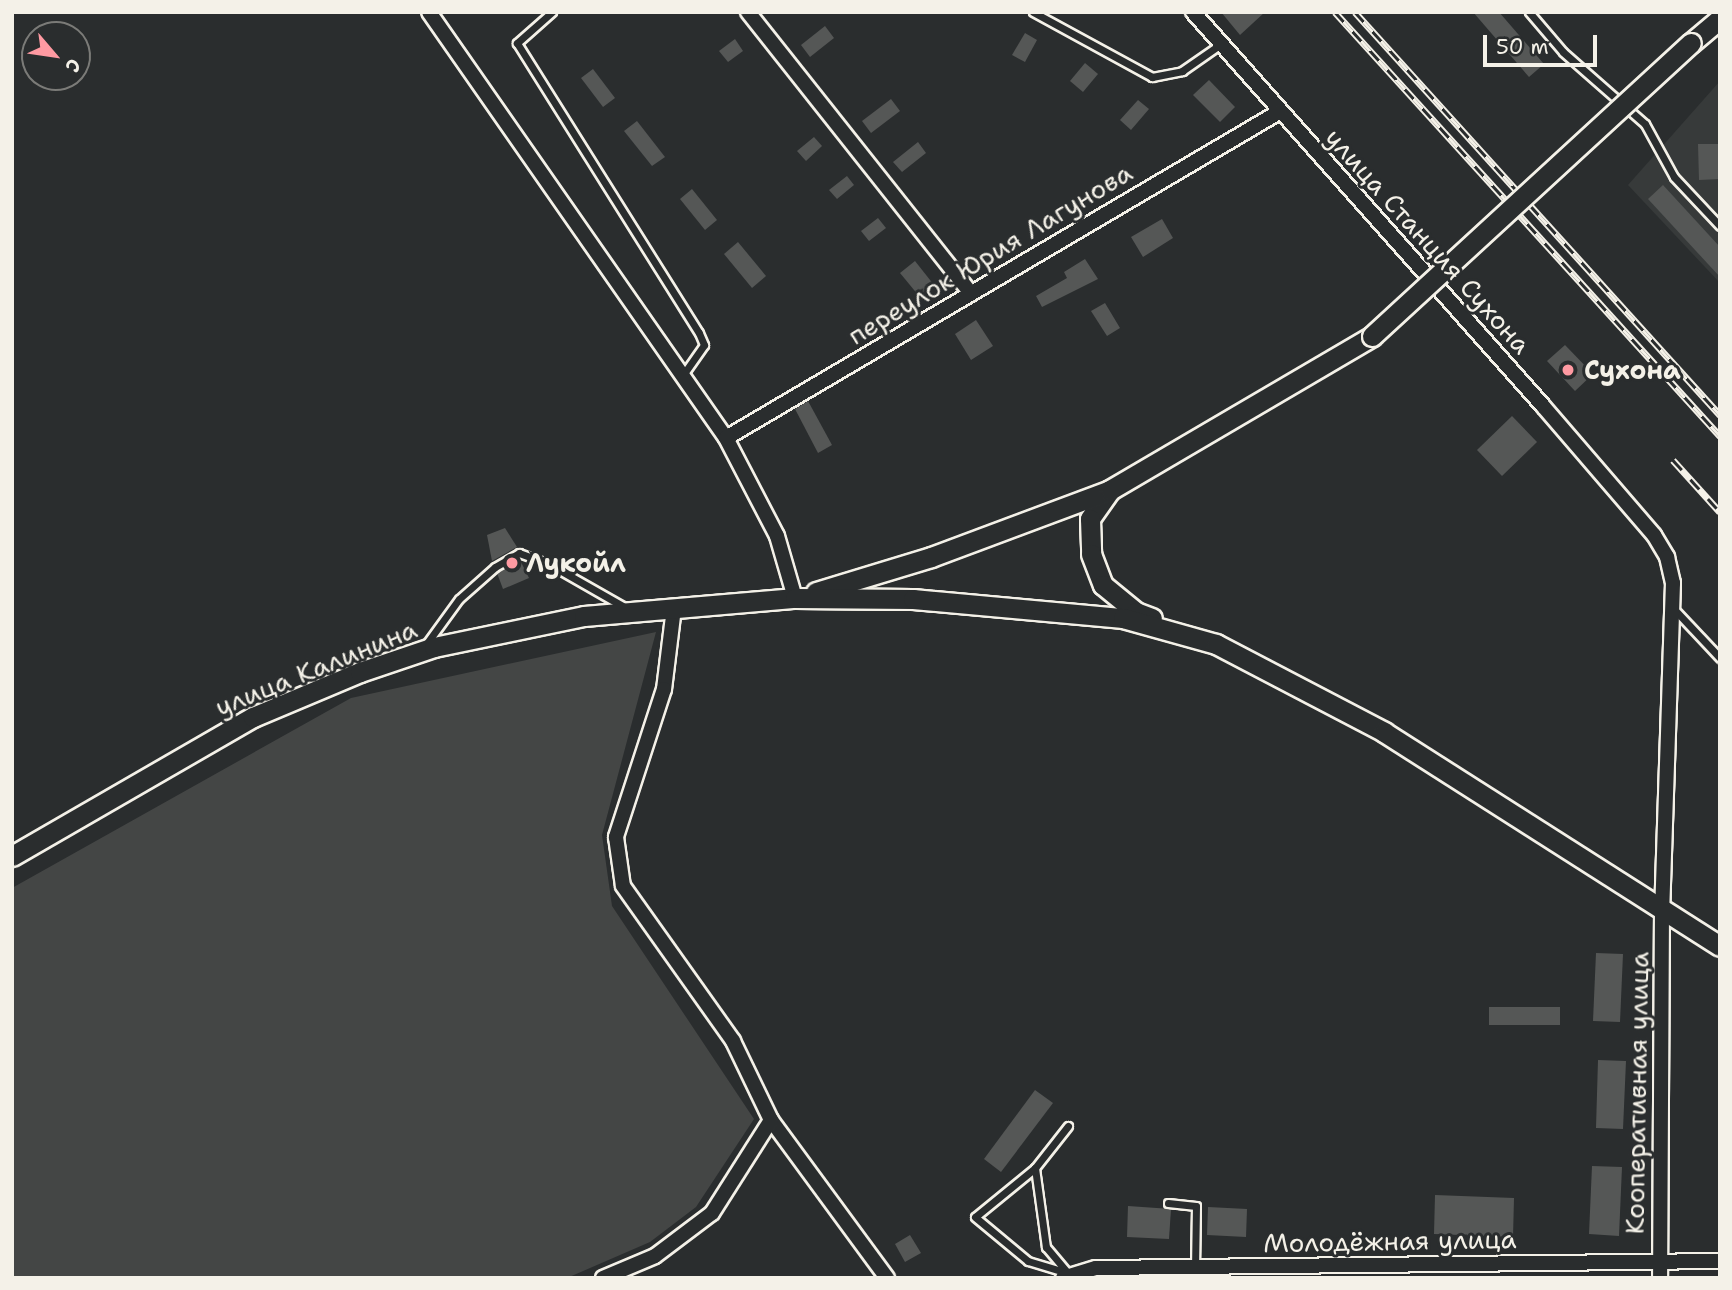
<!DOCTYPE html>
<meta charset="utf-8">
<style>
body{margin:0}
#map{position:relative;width:1732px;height:1290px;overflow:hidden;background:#2a2d2e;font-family:"Shantell Sans",sans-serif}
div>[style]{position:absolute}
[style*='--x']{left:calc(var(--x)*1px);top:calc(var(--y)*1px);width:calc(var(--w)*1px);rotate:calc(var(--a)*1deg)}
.built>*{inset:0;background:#373a3a}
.green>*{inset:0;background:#444645}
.building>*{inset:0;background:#555756}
.roads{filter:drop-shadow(2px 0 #f4f1e8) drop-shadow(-2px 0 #f4f1e8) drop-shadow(0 2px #f4f1e8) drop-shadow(0 -2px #f4f1e8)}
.lane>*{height:7px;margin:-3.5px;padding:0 3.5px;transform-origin:3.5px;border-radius:3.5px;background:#2a2d2e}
.street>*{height:14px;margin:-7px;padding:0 7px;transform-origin:7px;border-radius:7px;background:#2a2d2e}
.secondary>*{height:19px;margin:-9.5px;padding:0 9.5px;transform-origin:9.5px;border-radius:9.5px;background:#2a2d2e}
.rail>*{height:7px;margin-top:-3.5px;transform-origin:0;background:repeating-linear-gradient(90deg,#2a2d2e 0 13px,#f4f1e8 0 26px);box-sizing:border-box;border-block:2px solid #f4f1e8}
.bridges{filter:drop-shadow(2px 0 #f4f1e8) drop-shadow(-2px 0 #f4f1e8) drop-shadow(0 2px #f4f1e8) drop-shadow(0 -2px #f4f1e8)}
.secondary-bridge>*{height:19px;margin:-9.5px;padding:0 9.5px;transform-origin:9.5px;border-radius:9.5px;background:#2a2d2e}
.dots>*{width:19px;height:19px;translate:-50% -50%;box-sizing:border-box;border:4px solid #2a2d2e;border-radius:50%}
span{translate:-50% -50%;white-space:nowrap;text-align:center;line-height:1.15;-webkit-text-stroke:6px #2a2d2e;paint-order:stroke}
.street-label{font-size:26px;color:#f4f1e8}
.poi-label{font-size:26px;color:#f4f1e8;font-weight:700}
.left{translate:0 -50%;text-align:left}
.frame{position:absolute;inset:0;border:14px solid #f4f1e8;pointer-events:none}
.north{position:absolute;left:21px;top:21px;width:70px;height:70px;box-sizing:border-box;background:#2a2d2e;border:2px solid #7b7b78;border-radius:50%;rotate:119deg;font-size:19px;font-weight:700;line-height:28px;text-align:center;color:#f4f1e8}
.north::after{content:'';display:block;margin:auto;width:24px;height:32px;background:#ff9aa2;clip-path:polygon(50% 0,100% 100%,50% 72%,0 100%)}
.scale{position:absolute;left:1483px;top:35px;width:114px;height:32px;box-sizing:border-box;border:4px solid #f4f1e8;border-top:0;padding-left:9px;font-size:21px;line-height:24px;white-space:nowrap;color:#f4f1e8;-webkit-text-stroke:5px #2a2d2e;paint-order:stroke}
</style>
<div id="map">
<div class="built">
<div style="clip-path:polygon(1720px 81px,1720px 283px,1628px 185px)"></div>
</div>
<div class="green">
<div style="clip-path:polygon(656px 632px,602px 835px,612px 906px,754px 1119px,696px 1207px,650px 1242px,567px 1278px,12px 1278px,12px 888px,351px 698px)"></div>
</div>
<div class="building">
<div style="clip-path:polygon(1221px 12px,1265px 12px,1240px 35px)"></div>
<div style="clip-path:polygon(1473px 12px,1499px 12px,1544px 64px,1529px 77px)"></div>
<div style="clip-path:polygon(825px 26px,834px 38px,810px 57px,801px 45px)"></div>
<div style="clip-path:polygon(1025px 33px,1037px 40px,1025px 62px,1012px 55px)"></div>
<div style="clip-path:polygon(735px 39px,743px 51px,728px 62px,719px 51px)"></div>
<div style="clip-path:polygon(1085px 63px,1098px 74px,1083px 92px,1070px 81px)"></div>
<div style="clip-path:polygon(593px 69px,615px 98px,603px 107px,581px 78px)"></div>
<div style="clip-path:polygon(1209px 80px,1235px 107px,1220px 122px,1193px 95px)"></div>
<div style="clip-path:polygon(891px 99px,900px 111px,871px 133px,862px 121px)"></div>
<div style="clip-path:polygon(1138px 100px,1149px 109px,1131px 130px,1120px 120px)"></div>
<div style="clip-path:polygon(637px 121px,665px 157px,652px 166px,624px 131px)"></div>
<div style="clip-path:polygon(814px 137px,822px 146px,806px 161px,797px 151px)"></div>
<div style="clip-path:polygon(918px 142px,926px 153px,902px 172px,893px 162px)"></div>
<div style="clip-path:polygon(1698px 144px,1720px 144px,1720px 179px,1699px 180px)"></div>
<div style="clip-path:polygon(847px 176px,854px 185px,837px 199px,829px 190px)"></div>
<div style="clip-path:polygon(1663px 185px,1720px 247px,1720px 277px,1648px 199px)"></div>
<div style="clip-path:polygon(692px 189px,717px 220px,705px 230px,680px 199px)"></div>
<div style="clip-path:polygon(878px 218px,886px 228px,869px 241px,861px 231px)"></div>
<div style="clip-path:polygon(1162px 219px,1173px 238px,1143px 257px,1131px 237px)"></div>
<div style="clip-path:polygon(738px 242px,766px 276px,752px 288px,724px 254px)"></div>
<div style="clip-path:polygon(1085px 259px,1098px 279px,1042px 307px,1036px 296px,1067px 278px,1064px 272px)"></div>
<div style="clip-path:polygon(915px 261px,934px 285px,919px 296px,900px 273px)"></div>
<div style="clip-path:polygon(1105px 303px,1120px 328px,1107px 336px,1091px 311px)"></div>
<div style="clip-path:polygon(976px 320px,993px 346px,971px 360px,955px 334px)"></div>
<div style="clip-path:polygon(1565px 345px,1593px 374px,1575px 391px,1547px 361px)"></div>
<div style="clip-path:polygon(808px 401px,832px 445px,818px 453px,795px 409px)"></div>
<div style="clip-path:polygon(1512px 416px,1537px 442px,1502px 476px,1477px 450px)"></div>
<div style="clip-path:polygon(505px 528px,517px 547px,492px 561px,487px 535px)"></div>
<div style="clip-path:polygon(520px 560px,529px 578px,503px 589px,497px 573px)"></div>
<div style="clip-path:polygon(1596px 953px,1623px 954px,1620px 1022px,1593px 1021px)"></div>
<div style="clip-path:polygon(1489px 1007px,1560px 1007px,1560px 1025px,1489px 1025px)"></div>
<div style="clip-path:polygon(1598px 1060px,1626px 1061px,1623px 1129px,1596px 1128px)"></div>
<div style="clip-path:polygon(1035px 1090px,1053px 1103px,1001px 1172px,984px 1159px)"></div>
<div style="clip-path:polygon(1592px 1166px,1622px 1167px,1619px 1236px,1589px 1234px)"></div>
<div style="clip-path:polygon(1435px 1195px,1514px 1198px,1513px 1237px,1434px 1234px)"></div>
<div style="clip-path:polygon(1128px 1206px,1171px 1209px,1169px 1239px,1127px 1237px)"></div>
<div style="clip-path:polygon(1208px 1207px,1247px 1209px,1246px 1237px,1207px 1235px)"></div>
<div style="clip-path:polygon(910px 1235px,921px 1253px,905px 1262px,895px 1244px)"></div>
</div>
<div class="roads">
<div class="lane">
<div style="--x:552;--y:12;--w:47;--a:138.5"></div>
<div style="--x:517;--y:43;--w:342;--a:57.9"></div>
<div style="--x:699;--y:333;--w:13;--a:67"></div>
<div style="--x:704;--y:345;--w:37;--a:125"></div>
<div style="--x:1033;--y:12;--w:136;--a:28.6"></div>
<div style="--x:1152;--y:77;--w:31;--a:-11"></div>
<div style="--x:1182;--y:71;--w:47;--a:-34.7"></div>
<div style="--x:1529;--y:12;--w:52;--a:49.6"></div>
<div style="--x:1563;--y:52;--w:109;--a:41.3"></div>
<div style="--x:1645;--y:124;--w:60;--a:61.3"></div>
<div style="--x:1674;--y:177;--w:67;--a:46.8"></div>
<div style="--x:1672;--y:607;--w:70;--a:46.7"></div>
<div style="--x:427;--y:643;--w:54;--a:-54"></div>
<div style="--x:459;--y:599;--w:48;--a:-41.6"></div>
<div style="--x:495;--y:567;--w:28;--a:-30"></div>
<div style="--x:519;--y:553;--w:32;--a:20"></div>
<div style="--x:549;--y:564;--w:89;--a:29.7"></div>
<div style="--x:1068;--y:1126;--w:53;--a:128.2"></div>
<div style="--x:1035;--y:1168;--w:80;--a:82.1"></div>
<div style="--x:1046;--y:1247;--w:34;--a:50"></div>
<div style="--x:1035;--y:1168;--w:77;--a:140.8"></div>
<div style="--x:975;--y:1217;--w:69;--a:39.7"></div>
<div style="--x:1028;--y:1261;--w:42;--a:16.7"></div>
<div style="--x:1168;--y:1203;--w:28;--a:6"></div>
<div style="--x:1196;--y:1206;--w:61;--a:90.9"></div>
</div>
<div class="street">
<div style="--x:429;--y:12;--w:519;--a:55.12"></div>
<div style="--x:726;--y:438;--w:110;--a:62.5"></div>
<div style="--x:777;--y:536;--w:65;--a:73.8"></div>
<div style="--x:748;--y:12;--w:359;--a:51.6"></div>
<div style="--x:1193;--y:12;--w:527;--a:48.38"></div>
<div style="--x:1543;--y:406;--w:170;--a:49.3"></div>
<div style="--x:1654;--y:535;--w:26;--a:59"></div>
<div style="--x:1667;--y:557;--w:27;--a:77"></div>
<div style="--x:1673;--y:583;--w:326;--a:91.9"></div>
<div style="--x:1662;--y:909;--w:369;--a:90.3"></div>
<div style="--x:726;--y:438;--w:642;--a:-30.52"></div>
<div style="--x:674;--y:608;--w:82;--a:97"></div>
<div style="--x:664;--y:689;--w:156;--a:108"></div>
<div style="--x:616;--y:837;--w:49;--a:81.9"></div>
<div style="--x:623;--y:886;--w:190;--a:54.6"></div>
<div style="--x:733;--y:1041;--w:88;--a:64.3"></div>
<div style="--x:771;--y:1120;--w:196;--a:53.7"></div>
<div style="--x:603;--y:1278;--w:56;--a:-22.9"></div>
<div style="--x:655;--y:1256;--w:71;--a:-37"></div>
<div style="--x:712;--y:1213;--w:110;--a:-57.6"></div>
<div style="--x:1063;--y:1278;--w:34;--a:-17"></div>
<div style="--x:1096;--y:1268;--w:624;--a:-0.64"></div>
</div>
<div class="secondary">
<div style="--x:1691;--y:43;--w:38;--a:-40"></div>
<div style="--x:1110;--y:490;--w:35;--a:125"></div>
<div style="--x:1090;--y:519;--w:35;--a:88"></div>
<div style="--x:1091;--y:554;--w:33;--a:69"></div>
<div style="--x:1103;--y:585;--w:43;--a:39.3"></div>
<div style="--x:1136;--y:612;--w:17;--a:21"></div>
<div style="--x:816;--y:592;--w:120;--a:-16.9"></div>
<div style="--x:931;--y:557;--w:191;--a:-20.5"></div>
<div style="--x:1110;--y:490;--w:304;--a:-30.4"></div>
<div style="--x:12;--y:856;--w:278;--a:-30"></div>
<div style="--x:253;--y:717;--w:116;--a:-22.8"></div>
<div style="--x:360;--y:672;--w:78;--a:-18.7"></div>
<div style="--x:434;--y:647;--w:153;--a:-11.7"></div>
<div style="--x:584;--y:616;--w:212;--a:-4.9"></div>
<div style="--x:795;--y:598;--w:118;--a:0.5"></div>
<div style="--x:913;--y:599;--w:211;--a:5.2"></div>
<div style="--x:1123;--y:618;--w:97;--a:15.6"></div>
<div style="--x:1216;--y:644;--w:190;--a:27.6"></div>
<div style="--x:1384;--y:732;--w:398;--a:32.5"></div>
</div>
</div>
<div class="rail">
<div style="--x:1335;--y:12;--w:573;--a:47.76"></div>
<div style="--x:1355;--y:12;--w:544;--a:47.83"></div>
<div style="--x:1673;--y:460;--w:70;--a:47.9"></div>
</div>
<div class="bridges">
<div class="secondary-bridge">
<div style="--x:1372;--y:336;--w:433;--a:-42.6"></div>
</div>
</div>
<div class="dots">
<div style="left:1568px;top:370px;background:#ff9aa2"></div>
<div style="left:512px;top:563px;background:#ff9aa2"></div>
</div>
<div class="street-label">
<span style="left:1428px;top:241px;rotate:48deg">улица Станция Сухона</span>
<span style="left:990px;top:254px;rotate:-31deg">переулок Юрия Лагунова</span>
<span style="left:316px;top:668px;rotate:-22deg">улица Калинина</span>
<span style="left:1637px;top:1093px;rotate:-89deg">Кооперативная улица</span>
<span style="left:1390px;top:1241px;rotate:-1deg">Молодёжная улица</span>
</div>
<div class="poi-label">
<span class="left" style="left:1584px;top:370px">Сухона</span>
<span class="left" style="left:526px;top:563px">Лукойл</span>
</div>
<div class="frame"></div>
<div class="north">С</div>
<div class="scale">50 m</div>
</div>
